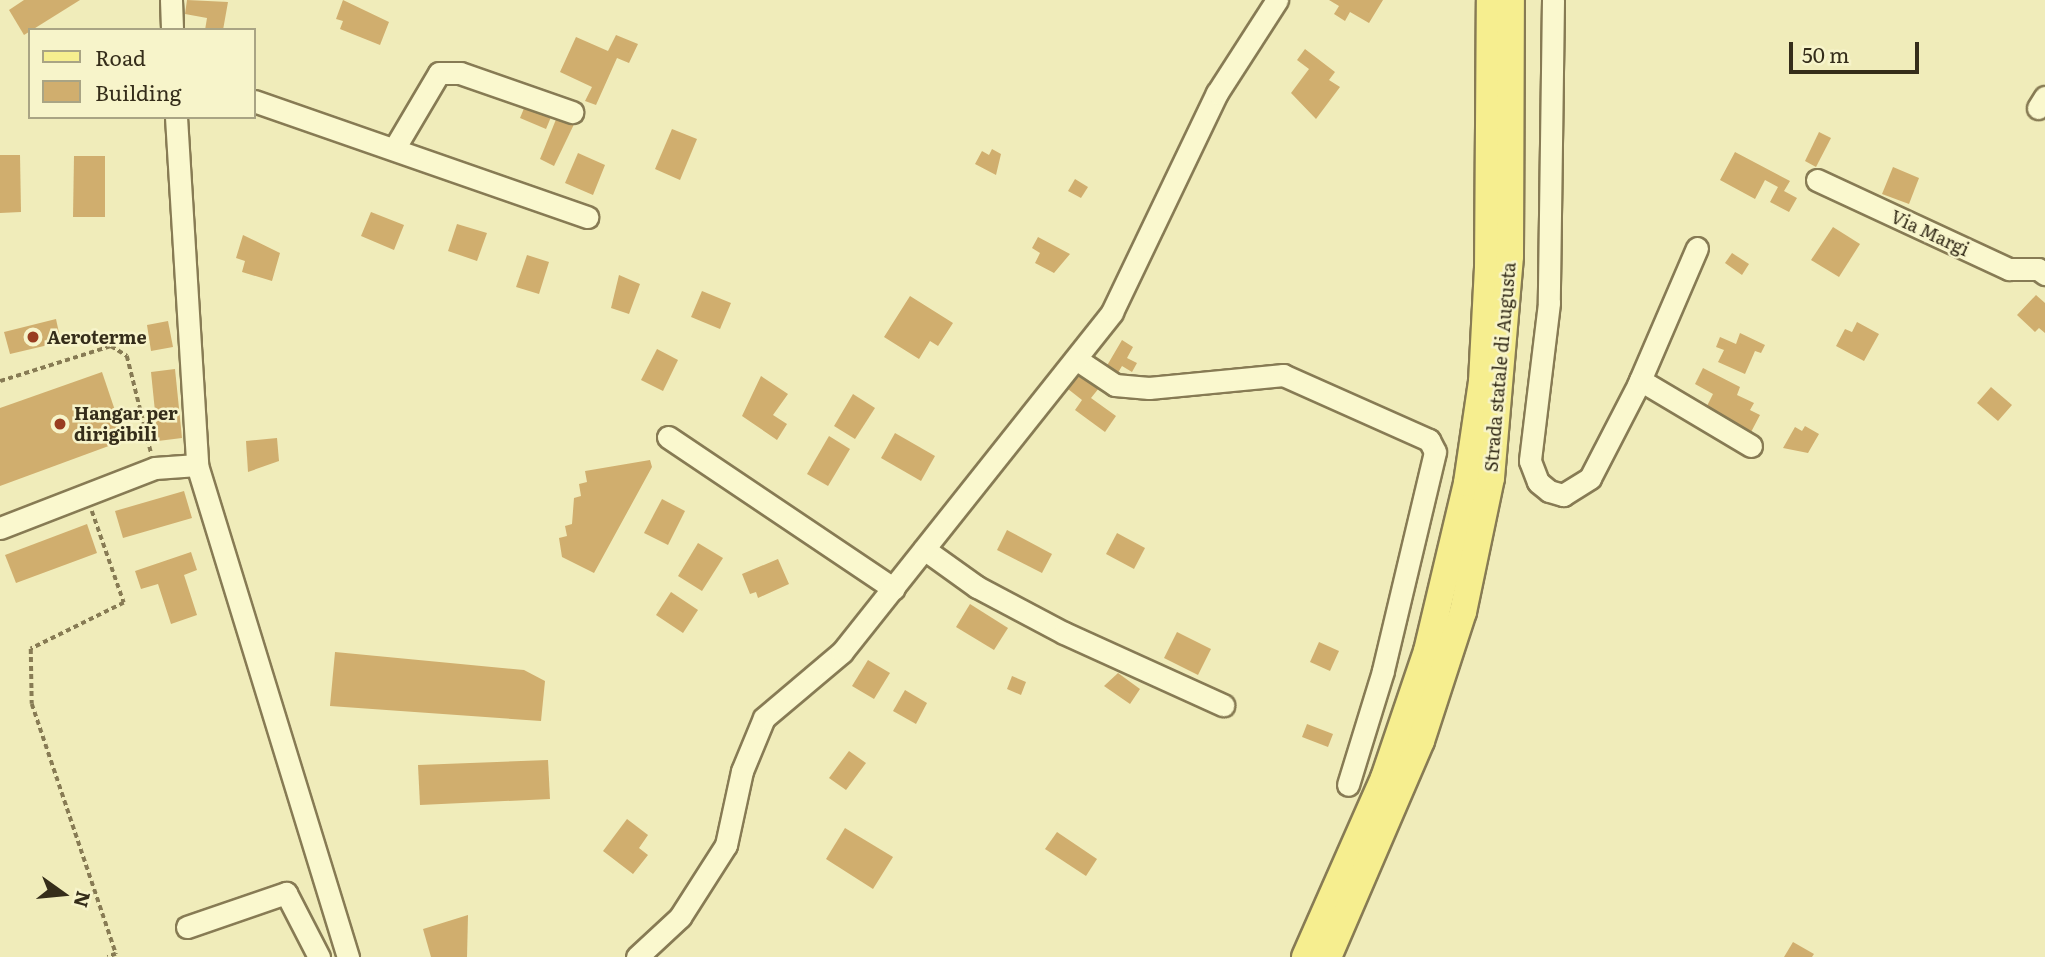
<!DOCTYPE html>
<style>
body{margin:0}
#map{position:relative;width:2045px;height:957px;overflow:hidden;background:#f0ecba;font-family:Literata,serif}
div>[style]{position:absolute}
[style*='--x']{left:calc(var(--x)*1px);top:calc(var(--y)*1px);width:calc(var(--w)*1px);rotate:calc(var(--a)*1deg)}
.building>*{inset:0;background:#d0ae6e}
.path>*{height:3.5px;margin-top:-1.75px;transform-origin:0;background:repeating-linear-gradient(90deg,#877b54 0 5px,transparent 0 8.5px)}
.roads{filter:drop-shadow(2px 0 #877b54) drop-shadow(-2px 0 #877b54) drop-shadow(0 2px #877b54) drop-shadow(0 -2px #877b54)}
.minor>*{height:21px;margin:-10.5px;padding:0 10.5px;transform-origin:10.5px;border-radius:10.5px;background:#faf8ce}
.major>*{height:26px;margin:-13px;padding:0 13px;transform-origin:13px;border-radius:13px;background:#f6ee8f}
.dots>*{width:19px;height:19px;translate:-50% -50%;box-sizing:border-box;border:4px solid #f7f4ca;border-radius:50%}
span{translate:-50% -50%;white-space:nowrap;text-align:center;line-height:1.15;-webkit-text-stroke:5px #f7f4ca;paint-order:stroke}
.street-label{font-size:18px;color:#352d1a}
.poi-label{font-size:18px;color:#352d1a;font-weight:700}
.left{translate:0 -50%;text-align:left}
.legend{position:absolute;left:28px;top:28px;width:228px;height:91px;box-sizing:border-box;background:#f7f4ca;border:2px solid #a9a484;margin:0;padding:9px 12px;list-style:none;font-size:21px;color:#352d1a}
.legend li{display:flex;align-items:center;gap:14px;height:35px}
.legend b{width:35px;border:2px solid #a9a484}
.north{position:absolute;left:28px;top:859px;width:70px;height:70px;-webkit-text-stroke:5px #f7f4ca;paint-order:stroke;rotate:105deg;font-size:19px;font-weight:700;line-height:28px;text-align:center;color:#352d1a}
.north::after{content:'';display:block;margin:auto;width:24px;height:32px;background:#352d1a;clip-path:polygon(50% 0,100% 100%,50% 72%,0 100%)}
.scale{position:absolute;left:1789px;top:42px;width:130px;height:32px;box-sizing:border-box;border:4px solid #352d1a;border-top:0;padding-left:9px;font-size:21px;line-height:24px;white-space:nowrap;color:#352d1a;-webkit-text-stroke:5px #f7f4ca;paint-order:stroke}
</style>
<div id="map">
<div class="building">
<div style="clip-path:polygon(24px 0,80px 0,24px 35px,9px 10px)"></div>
<div style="clip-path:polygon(187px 0,228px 2px,223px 30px,205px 30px,207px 18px,185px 14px)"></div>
<div style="clip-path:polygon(343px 0,389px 22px,380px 45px,340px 29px,343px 21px,336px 19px)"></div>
<div style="clip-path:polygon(1329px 0,1383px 0,1369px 23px,1350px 12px,1345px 21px,1334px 14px,1339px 6px)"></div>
<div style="clip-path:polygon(616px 35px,638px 44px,629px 63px,617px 58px,596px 105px,585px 101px,592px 87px,560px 72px,576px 37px,608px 51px)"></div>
<div style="clip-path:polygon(1305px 49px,1335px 72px,1329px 80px,1340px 87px,1316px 119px,1291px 93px,1309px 69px,1297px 60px)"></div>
<div style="clip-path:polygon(525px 106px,551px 117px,546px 129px,520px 118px)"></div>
<div style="clip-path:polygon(559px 112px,577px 118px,554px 166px,540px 159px)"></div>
<div style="clip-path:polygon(672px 129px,697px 139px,680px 180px,655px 169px)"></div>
<div style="clip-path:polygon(1819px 132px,1831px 138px,1816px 167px,1805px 161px)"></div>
<div style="clip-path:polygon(992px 149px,1001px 154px,996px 175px,975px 164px,982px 151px,989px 155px)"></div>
<div style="clip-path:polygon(1735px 152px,1790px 181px,1784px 191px,1797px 198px,1789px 212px,1770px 202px,1778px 187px,1765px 180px,1755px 199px,1720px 180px)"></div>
<div style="clip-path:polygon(578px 153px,605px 165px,593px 195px,565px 183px)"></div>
<div style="clip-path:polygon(0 155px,20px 155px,21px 212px,0 213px)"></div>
<div style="clip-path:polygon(74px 156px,105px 156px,105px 217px,73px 217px)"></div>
<div style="clip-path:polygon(1893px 167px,1919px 178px,1909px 204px,1882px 194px)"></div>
<div style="clip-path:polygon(1075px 179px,1088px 187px,1081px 198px,1068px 191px)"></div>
<div style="clip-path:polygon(371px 212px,404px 225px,394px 250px,361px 236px)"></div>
<div style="clip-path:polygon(457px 224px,487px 233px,477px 261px,448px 251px)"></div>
<div style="clip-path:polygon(1833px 227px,1860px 244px,1839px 277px,1811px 260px)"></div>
<div style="clip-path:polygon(243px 235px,280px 253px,272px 281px,242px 272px,245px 261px,236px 258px)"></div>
<div style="clip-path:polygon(1038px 237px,1070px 254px,1054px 273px,1035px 263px,1040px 253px,1032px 248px)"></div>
<div style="clip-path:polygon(1732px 253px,1749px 264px,1742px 275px,1725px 263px)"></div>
<div style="clip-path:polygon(527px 255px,549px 262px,539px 294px,516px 287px)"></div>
<div style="clip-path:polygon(619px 275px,640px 284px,629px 314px,611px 308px)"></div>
<div style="clip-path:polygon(702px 291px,731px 303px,720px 329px,691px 317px)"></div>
<div style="clip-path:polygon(2036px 295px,2045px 303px,2045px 333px,2039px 328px,2035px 332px,2017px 315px)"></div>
<div style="clip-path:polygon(910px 296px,953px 323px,938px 346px,930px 341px,919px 359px,884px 337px)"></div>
<div style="clip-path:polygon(56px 319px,61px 342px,10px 354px,4px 332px)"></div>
<div style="clip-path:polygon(168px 321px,173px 347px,151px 351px,147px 325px)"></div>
<div style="clip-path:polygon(1857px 322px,1879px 334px,1864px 361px,1836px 346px,1845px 329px,1852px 332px)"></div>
<div style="clip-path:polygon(1740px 333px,1765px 345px,1761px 353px,1755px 351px,1745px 374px,1718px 362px,1724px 350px,1716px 347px,1720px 337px,1736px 344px)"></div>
<div style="clip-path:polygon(1122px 340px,1133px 347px,1127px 358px,1137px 363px,1132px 372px,1122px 366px,1116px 376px,1105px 369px)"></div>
<div style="clip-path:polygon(657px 349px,678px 360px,663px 391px,641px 380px)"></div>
<div style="clip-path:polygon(1703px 368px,1740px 387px,1737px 395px,1754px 403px,1750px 410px,1760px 415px,1750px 434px,1705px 410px,1713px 394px,1695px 384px)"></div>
<div style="clip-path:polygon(175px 369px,182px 438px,158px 441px,151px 372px)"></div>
<div style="clip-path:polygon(102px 372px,125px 440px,0 486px,0 408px)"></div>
<div style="clip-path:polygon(1080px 374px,1099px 388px,1091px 398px,1116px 416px,1105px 432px,1075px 410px,1082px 400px,1068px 389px)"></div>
<div style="clip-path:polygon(761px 376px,788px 394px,773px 415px,787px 424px,777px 440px,742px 416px)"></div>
<div style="clip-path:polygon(1991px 387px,2012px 405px,1998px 421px,1977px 403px)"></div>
<div style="clip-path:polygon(853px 394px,875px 408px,855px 439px,834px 426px)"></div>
<div style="clip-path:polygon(1805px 426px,1819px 434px,1808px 453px,1783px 448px,1795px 427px,1802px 431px)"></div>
<div style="clip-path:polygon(895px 433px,935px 456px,921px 481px,881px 458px)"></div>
<div style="clip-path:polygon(829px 436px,850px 449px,828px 486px,807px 474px)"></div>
<div style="clip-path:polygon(277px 438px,279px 461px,248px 472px,246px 441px)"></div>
<div style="clip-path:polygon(650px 460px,652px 467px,594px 573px,562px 557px,559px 538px,567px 536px,565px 526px,572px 524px,574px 498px,581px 496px,579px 484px,587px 482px,585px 471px)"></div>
<div style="clip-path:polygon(184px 491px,192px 518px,123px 538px,115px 511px)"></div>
<div style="clip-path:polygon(662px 499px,685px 511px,668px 545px,644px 533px)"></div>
<div style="clip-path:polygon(87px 524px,97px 553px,16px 583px,5px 555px)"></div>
<div style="clip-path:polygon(1007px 530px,1052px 554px,1042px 573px,997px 550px)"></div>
<div style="clip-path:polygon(1117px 533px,1145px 548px,1134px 569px,1106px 554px)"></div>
<div style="clip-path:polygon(698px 543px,723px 558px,702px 591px,678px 576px)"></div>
<div style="clip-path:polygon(191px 552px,197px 570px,184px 575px,197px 615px,171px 624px,158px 584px,141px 589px,135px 571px)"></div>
<div style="clip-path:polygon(778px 559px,789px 584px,758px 598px,756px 592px,750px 594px,742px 574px)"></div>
<div style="clip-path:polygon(671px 592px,698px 610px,683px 633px,656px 615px)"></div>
<div style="clip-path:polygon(970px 604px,1008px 628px,994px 650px,956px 627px)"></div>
<div style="clip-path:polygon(1177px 632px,1211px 649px,1198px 675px,1164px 658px)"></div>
<div style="clip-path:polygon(1319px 642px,1339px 651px,1330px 671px,1310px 662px)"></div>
<div style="clip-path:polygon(335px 652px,524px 670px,545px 681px,541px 721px,330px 706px)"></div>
<div style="clip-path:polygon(868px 660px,890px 673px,874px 699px,852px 686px)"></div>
<div style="clip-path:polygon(1118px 673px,1140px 689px,1130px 704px,1104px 686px)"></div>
<div style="clip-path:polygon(1012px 676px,1026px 682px,1021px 695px,1007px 689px)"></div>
<div style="clip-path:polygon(905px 690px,927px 703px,916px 724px,893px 711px)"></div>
<div style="clip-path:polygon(1307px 724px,1333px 734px,1328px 747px,1302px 737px)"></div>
<div style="clip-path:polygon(849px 751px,866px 763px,846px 790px,829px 778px)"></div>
<div style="clip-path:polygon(548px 760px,550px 799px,420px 805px,418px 765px)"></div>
<div style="clip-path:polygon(627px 819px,648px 835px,639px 848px,648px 855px,633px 874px,603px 851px)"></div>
<div style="clip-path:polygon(845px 828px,893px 857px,873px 889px,826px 859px)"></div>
<div style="clip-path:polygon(1057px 832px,1097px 859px,1086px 876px,1045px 849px)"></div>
<div style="clip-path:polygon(468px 915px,467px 957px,431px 957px,423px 929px)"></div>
<div style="clip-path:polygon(1793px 942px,1814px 954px,1812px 957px,1784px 957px)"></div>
</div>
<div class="path">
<div style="--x:0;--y:381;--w:116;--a:-17.5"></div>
<div style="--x:111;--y:346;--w:19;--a:32"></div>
<div style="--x:127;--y:356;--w:99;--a:76"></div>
<div style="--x:92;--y:511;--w:97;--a:70.8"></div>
<div style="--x:124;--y:603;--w:104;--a:153.7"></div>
<div style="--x:31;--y:649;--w:55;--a:89"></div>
<div style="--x:32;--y:704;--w:264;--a:71.4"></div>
<div style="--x:116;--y:954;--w:9;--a:159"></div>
</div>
<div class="roads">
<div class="minor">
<div style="--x:171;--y:0;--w:30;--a:88"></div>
<div style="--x:1553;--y:0;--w:303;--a:90.8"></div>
<div style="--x:1549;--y:303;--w:159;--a:96.9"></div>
<div style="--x:1530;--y:461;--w:22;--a:69"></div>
<div style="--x:1538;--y:482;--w:14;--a:39"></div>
<div style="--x:1549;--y:491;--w:15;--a:16"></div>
<div style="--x:1563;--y:495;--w:32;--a:-32"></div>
<div style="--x:1590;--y:478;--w:105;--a:-62.7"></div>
<div style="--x:1638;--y:385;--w:149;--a:-66.7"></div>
<div style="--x:254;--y:101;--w:353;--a:19.2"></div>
<div style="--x:2038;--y:108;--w:13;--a:-58"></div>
<div style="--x:176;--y:117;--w:349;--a:86.5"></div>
<div style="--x:197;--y:465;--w:515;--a:72.94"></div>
<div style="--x:394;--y:149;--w:88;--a:-59.4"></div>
<div style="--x:439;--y:73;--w:21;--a:0"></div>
<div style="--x:460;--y:73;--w:119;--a:19.2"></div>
<div style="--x:1817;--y:180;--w:212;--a:24.9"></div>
<div style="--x:2009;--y:269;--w:29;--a:0"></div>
<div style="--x:2038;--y:269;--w:9;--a:36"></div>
<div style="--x:1076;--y:359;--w:47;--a:33.7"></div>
<div style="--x:1115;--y:385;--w:34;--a:5"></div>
<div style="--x:1149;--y:388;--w:135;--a:-5.5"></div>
<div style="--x:1283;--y:375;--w:160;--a:24"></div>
<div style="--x:1429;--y:440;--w:13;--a:63"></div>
<div style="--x:1435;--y:452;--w:225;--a:103.4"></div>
<div style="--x:1383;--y:671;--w:119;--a:107.1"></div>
<div style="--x:1640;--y:380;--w:129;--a:30.7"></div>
<div style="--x:668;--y:437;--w:272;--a:33.9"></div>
<div style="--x:0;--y:528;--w:166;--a:-21.2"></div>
<div style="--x:155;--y:468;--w:42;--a:-4.1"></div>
<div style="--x:924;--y:549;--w:65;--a:35.6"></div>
<div style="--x:977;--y:587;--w:98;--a:27.9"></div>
<div style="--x:1064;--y:633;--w:175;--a:24.4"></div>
<div style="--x:187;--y:927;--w:105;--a:-19"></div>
<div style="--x:286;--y:893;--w:72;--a:62.7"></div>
<div style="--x:637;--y:957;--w:59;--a:-42.9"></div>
<div style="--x:680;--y:917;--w:85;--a:-57.4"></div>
<div style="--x:726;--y:845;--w:76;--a:-77.8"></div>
<div style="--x:742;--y:771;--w:57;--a:-67.5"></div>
<div style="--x:764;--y:718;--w:102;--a:-40.2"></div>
<div style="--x:842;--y:652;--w:434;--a:-51.5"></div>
<div style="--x:1112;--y:312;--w:243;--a:-64.4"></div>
<div style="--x:1217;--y:93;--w:111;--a:-57.2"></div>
</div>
<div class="major">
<div style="--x:1305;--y:957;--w:196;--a:-66.2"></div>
<div style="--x:1384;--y:778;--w:134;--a:-71.3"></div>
<div style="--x:1427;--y:651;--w:173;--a:-76.6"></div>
<div style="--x:1467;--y:483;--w:102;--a:-81.6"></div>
<div style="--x:1482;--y:382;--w:113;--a:-87"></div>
<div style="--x:1488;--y:269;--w:269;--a:-89.6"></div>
<div style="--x:1328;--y:957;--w:235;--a:-66.7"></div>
<div style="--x:1421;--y:741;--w:136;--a:-72"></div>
<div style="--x:1463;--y:612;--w:137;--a:-78.2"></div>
<div style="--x:1491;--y:478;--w:223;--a:-85.1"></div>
<div style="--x:1510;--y:256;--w:256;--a:-89.8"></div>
</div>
</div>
<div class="dots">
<div style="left:33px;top:337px;background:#993d21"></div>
<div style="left:60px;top:424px;background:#993d21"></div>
</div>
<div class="street-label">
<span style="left:1930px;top:233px;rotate:25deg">Via Margi</span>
<span style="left:1500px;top:367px;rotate:-85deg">Strada statale di Augusta</span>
</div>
<div class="poi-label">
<span class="left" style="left:47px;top:337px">Aeroterme</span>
<span class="left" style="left:74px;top:424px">Hangar per<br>dirigibili</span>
</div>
<ul class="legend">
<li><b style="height:9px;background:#f6ee8f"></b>Road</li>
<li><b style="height:19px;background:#d0ae6e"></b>Building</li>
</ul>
<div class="north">N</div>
<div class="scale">50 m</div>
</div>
